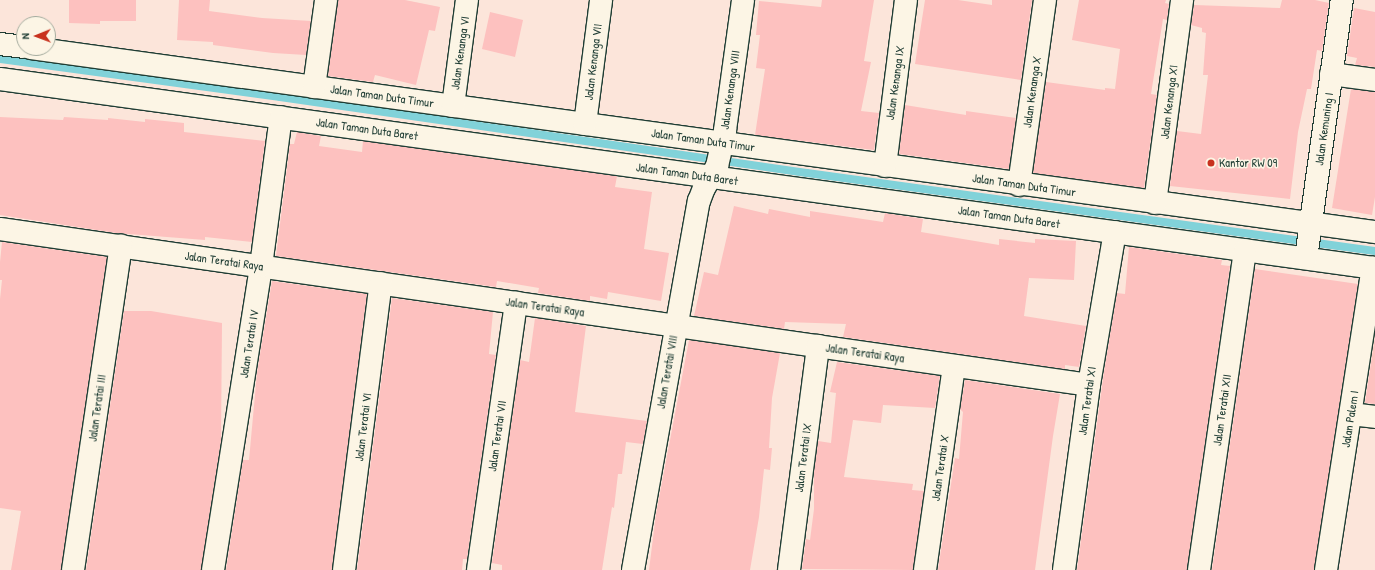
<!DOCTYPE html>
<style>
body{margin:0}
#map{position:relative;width:1375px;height:570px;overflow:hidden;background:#fce5da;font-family:"Patrick Hand",sans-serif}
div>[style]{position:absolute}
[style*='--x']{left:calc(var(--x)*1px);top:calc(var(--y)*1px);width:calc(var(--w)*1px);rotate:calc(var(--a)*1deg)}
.stream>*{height:8px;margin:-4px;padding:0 4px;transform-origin:4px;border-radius:4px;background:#81d2d9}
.building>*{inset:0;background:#fdc1bf}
.roads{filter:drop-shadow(1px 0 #1f3d34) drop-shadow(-1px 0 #1f3d34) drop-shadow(0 1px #1f3d34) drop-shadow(0 -1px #1f3d34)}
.minor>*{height:22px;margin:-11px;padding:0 11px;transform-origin:11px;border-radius:11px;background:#fcf5e5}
.dots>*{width:11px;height:11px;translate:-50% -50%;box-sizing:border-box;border:2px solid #fcf5e5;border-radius:50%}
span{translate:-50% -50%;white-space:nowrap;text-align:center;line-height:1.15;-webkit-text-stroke:3px #fcf5e5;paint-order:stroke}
.street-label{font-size:12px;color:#1f3d34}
.poi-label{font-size:12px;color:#1f3d34}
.left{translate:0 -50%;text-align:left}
.north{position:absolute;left:16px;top:16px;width:40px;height:40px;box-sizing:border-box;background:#fcf5e5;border:1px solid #a4ab9e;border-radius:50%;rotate:269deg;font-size:11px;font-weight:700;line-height:16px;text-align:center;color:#1f3d34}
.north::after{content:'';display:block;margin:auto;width:14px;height:18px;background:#c8321e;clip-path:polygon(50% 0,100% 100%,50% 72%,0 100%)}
</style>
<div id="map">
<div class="stream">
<div style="--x:0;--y:59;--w:283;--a:7.7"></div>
<div style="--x:280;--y:97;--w:532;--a:8.21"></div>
<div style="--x:807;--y:173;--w:573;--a:7.82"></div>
</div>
<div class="building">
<div style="clip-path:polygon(69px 0,136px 0,136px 21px,100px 21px,100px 24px,69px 23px)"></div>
<div style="clip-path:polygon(179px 0,210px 0,209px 11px,262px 18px,311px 21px,306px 55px,273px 53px,213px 45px,213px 42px,177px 40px)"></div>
<div style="clip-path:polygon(338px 0,405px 0,440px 7px,435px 31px,429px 30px,416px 85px,375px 75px,373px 82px,328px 76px)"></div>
<div style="clip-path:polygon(822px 0,874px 0,864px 61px,871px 62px,861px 111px,879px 113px,874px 150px,755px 135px,765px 69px,756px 68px,760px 35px,756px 35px,759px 1px,821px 7px)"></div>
<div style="clip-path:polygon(925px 0,958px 0,992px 5px,992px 0,1032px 0,1021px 80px,915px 64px)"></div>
<div style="clip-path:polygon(1079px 0,1166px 0,1165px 3px,1169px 4px,1167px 20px,1163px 19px,1151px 94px,1157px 95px,1144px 188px,1033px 173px,1046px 82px,1105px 90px,1105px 88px,1115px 89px,1120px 49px,1072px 40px)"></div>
<div style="clip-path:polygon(1282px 0,1315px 0,1329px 3px,1322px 51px,1317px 50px,1311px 89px,1307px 89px,1298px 132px,1290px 199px,1170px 186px,1177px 131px,1201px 134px,1208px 75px,1203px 75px,1206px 33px,1202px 32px,1202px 28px,1191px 25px,1194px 5px,1280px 8px)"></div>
<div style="clip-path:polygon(1354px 8px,1375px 12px,1375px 67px,1355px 65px,1357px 58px,1347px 56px)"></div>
<div style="clip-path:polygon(490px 12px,523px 20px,515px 57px,482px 49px)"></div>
<div style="clip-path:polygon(1351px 89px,1375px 92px,1375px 197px,1372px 215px,1332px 208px)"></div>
<div style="clip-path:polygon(905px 105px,966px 115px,966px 111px,1016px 118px,1009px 169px,899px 154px)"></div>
<div style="clip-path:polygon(0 117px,63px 120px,64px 117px,108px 120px,108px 118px,145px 122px,145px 119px,184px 123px,184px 132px,265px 141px,252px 242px,205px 237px,205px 240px,116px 233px,0 215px)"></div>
<div style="clip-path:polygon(297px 132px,321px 136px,319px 146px,362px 152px,363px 141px,617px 176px,615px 187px,652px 192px,644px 249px,669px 253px,661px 301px,608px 292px,607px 299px,590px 296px,590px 301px,538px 293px,539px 288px,497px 281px,496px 287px,276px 256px,290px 144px,294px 144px)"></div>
<div style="clip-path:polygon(734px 206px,768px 214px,769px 209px,810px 217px,810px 211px,883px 222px,885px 213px,923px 219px,921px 232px,999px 245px,999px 239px,1035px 243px,1035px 239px,1076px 241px,1074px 280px,1029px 278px,1024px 316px,1086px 326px,1079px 367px,1065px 365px,1065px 369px,843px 337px,846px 324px,785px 322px,784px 329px,694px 316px,704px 272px,718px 275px)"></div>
<div style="clip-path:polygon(2px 242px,107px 257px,61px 570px,11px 570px,21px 511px,0 508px,0 299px,2px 280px,0 280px,0 262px)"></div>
<div style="clip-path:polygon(1129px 247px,1222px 260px,1221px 265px,1230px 266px,1187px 570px,1077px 570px,1104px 372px,1117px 293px,1125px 294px)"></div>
<div style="clip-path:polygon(1255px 269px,1358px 284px,1314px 570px,1212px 570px)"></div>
<div style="clip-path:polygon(272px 281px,367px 294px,332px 570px,226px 570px,243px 460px,249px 460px,257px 373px)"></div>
<div style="clip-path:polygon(392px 298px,493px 312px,489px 354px,496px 355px,467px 559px,463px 559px,462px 570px,357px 570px)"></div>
<div style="clip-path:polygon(124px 311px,151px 311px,222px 323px,221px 441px,201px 570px,86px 570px)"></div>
<div style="clip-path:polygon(535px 318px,586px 326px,575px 412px,647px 421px,643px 444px,626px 442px,622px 474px,618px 474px,614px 508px,612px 507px,602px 570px,502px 570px,502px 565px,492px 563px,520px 360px,529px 362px)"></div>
<div style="clip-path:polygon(1375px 336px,1375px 404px,1365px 403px)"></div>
<div style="clip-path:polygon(689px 340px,780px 353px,772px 398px,769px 448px,772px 448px,770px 470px,764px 469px,759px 517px,750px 570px,649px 570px,656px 514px)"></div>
<div style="clip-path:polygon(837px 362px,940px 376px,935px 408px,883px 405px,881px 423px,853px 420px,844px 477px,913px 484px,912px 490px,924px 491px,913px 570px,802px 569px,806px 539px,810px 540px,814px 509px,814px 472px,818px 441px,831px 443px,836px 393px,830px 392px)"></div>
<div style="clip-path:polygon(965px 380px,1060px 394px,1053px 436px,1035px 570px,938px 570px,955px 458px,959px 459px,963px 412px,960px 409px)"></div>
</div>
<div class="roads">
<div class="minor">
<div style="--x:0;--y:44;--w:24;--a:7"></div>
<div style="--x:31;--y:48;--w:1357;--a:7.8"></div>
<div style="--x:1331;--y:74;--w:44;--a:7.8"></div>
<div style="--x:0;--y:79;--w:1388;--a:7.83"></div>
<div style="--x:314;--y:87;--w:88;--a:-82.1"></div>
<div style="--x:453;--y:106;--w:107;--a:-82.5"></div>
<div style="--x:585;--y:124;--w:125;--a:-82.6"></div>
<div style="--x:885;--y:166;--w:167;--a:-82.8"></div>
<div style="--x:1019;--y:185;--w:187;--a:-82"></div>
<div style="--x:1155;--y:203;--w:205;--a:-82.4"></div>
<div style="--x:0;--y:229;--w:1100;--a:8.15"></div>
<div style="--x:1306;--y:258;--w:260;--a:-82.1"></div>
<div style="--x:1351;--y:414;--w:24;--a:7"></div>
<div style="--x:73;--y:570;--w:328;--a:-81.6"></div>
<div style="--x:213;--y:570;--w:308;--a:-81"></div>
<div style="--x:261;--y:266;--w:150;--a:-82.4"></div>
<div style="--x:344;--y:570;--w:289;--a:-82.7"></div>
<div style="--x:478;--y:570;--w:270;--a:-81.9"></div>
<div style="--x:633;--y:570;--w:375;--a:-79.9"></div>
<div style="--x:699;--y:201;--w:14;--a:-69"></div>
<div style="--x:704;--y:188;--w:26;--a:-59"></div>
<div style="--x:717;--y:166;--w:37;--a:-77"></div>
<div style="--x:725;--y:130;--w:131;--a:-82.1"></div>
<div style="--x:789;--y:570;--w:226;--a:-82.6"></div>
<div style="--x:925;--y:570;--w:206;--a:-81.9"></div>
<div style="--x:1064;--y:570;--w:187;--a:-82.3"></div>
<div style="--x:1089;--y:385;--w:155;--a:-80.4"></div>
<div style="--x:1199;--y:570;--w:323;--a:-81.8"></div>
<div style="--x:1326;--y:570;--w:306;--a:-81.2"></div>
</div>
</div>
<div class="dots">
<div style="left:1211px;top:163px;background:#c8321e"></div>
</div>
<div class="street-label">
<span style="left:460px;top:53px;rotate:-82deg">Jalan Kenanga VI</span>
<span style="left:593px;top:62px;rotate:-83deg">Jalan Kenanga VII</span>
<span style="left:895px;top:83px;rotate:-82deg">Jalan Kenanga IX</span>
<span style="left:730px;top:90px;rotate:-82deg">Jalan Kenanga VIII</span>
<span style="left:1032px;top:92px;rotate:-82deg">Jalan Kenanga X</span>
<span style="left:382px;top:96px;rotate:8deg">Jalan Taman Duta Timur</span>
<span style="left:1169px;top:102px;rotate:-83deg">Jalan Kenanga XI</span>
<span style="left:367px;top:129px;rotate:8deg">Jalan Taman Duta Baret</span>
<span style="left:1324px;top:129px;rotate:-82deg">Jalan Kemuning I</span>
<span style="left:703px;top:140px;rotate:8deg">Jalan Taman Duta Timur</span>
<span style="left:687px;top:174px;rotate:8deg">Jalan Taman Duta Baret</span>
<span style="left:1024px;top:185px;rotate:8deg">Jalan Taman Duta Timur</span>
<span style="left:1009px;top:217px;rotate:8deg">Jalan Taman Duta Baret</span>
<span style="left:224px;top:261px;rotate:8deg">Jalan Teratai Raya</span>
<span style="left:545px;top:307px;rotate:8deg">Jalan Teratai Raya</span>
<span style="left:249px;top:344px;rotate:-81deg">Jalan Teratai IV</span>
<span style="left:865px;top:353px;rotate:8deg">Jalan Teratai Raya</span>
<span style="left:667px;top:372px;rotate:-80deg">Jalan Teratai VIII</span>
<span style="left:1087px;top:401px;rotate:-82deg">Jalan Teratai XI</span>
<span style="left:97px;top:408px;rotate:-82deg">Jalan Teratai III</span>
<span style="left:1222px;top:410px;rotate:-82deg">Jalan Teratai XII</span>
<span style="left:1350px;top:419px;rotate:-81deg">Jalan Palem I</span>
<span style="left:363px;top:427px;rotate:-83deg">Jalan Teratai VI</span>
<span style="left:497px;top:436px;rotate:-82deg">Jalan Teratai VII</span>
<span style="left:803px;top:458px;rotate:-83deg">Jalan Teratai IX</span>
<span style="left:940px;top:468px;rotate:-82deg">Jalan Teratai X</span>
</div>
<div class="poi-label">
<span class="left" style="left:1219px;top:163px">Kantor RW 09</span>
</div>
<div class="north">N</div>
</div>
